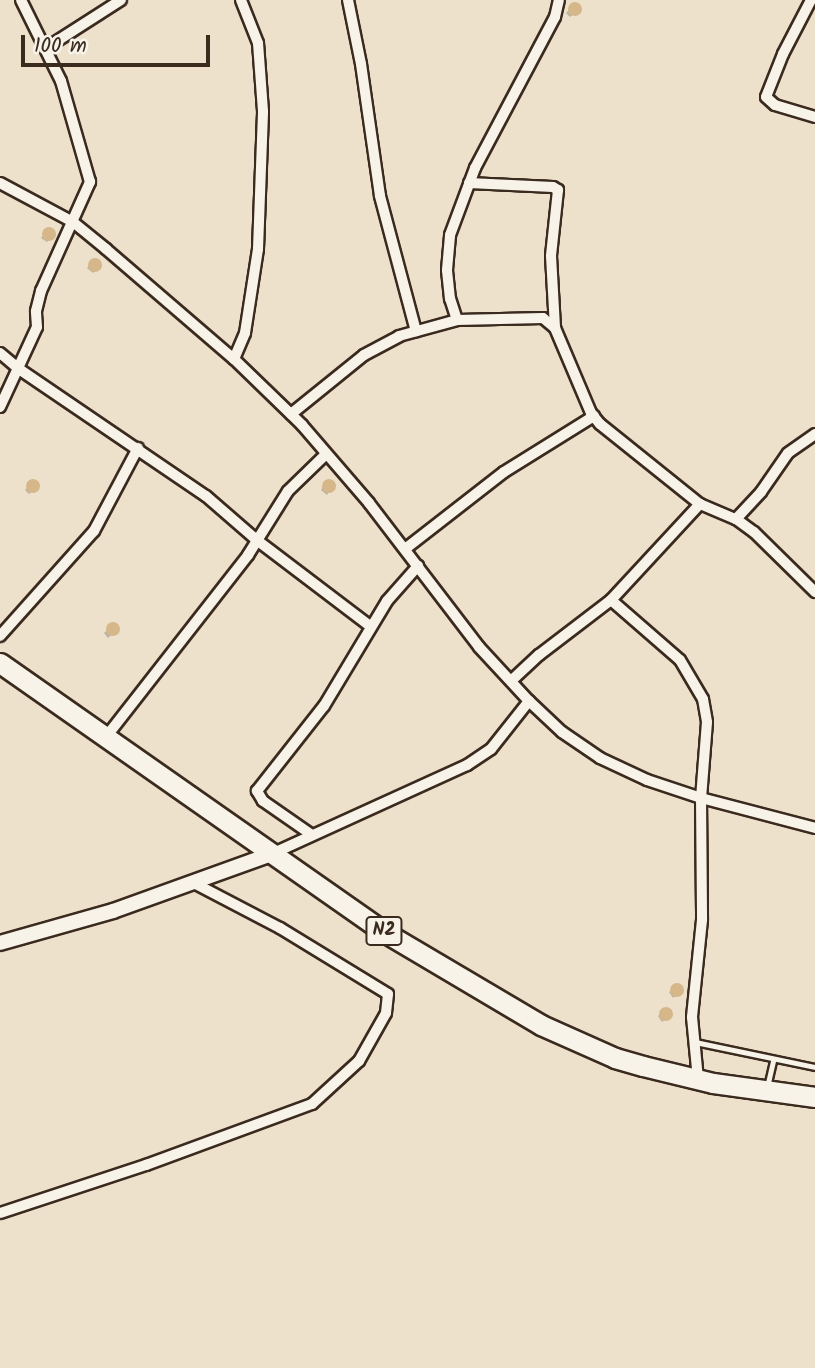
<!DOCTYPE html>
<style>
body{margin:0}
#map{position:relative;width:815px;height:1368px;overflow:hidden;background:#ede1cc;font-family:Kalam,sans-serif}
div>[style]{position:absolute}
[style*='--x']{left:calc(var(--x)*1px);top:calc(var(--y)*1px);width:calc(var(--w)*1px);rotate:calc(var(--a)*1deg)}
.shadow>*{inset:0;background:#0003}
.building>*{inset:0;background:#d5b789}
.round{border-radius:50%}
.roads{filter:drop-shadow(2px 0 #3b2a1e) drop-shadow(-2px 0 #3b2a1e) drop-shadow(0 2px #3b2a1e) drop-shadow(0 -2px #3b2a1e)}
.service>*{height:5px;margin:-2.5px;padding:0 2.5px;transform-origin:2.5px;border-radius:2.5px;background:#f7f3e8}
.minor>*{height:10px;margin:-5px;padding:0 5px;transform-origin:5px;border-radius:5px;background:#f7f3e8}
.tertiary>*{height:14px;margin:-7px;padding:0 7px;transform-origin:7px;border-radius:7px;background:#f7f3e8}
.trunk>*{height:19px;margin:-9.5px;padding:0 9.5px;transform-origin:9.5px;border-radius:9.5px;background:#f7f3e8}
span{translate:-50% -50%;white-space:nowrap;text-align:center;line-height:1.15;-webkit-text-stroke:7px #f7f3e8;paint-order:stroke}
.shield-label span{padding:2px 5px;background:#f7f3e8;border:2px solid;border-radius:5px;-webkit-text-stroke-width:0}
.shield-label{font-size:19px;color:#3b2a1e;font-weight:700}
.scale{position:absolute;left:21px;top:35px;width:189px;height:32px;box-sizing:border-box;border:4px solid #3b2a1e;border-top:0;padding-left:9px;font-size:21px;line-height:24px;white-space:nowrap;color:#3b2a1e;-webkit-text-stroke:5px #f7f3e8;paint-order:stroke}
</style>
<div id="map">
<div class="shadow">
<div style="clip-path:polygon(575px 4px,579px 10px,570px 17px,566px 13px)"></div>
<div style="clip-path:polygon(49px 229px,54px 235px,47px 242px,41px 238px)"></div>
<div style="clip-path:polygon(93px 260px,100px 264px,93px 273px,87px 268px)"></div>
<div style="clip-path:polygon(33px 481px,38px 487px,29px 494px,25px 490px)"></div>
<div style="clip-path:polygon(327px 481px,334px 485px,327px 495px,321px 490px)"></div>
<div style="clip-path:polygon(113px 625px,117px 630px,108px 638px,104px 633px)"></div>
<div style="clip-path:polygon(679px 986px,682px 991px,673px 998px,669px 992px)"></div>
<div style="clip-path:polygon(666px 1009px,671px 1015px,662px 1022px,658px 1016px)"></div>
</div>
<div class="building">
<div class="round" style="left:568px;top:2px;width:14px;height:14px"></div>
<div class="round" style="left:42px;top:227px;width:14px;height:14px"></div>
<div class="round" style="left:88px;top:258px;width:14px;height:14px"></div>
<div class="round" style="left:26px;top:479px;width:14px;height:14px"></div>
<div class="round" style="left:322px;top:479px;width:14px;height:14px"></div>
<div class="round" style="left:106px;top:622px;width:14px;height:14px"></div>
<div class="round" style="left:670px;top:983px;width:14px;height:14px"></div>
<div class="round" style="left:659px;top:1007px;width:14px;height:14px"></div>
</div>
<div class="roads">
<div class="service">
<div style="--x:695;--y:1042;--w:123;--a:11.8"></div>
<div style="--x:767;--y:1087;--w:28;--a:-77"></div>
</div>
<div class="minor">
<div style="--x:348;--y:0;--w:65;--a:78.5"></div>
<div style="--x:361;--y:64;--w:133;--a:81.8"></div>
<div style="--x:380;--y:196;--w:140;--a:75.1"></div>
<div style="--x:811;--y:0;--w:61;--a:117.4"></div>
<div style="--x:783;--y:54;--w:46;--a:111.6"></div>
<div style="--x:766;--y:97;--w:12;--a:42"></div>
<div style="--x:775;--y:105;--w:42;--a:16.7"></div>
<div style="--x:46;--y:48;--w:89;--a:-32.6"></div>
<div style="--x:0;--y:183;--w:83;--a:28.1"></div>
<div style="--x:73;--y:222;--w:43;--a:39.3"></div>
<div style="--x:106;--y:249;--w:169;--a:40.7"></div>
<div style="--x:234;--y:359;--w:95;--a:44.1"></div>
<div style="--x:302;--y:425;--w:103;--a:49.3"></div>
<div style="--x:369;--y:503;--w:181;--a:52.6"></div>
<div style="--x:479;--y:647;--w:74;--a:47.2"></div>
<div style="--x:529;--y:701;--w:61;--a:128.4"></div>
<div style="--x:491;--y:749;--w:29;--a:146"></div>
<div style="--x:467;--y:765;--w:212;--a:155.5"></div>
<div style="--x:469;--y:183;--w:84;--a:2.7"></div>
<div style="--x:553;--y:187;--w:6;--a:31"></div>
<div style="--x:558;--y:190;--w:66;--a:96.1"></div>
<div style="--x:551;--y:256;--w:72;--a:86.8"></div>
<div style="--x:457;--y:320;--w:22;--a:-108"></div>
<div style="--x:450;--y:299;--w:29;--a:-96"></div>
<div style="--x:447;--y:270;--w:35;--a:-85"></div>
<div style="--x:450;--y:235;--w:72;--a:-69.5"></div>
<div style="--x:475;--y:168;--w:171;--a:-62.1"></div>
<div style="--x:555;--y:17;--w:17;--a:-77"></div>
<div style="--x:0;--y:353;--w:25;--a:40"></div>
<div style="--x:19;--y:369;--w:226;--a:34.2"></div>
<div style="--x:206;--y:496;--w:69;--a:40.9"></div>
<div style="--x:258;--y:541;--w:141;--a:37.2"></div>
<div style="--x:234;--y:359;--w:28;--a:-67"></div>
<div style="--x:245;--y:333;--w:85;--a:-81.2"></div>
<div style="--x:258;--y:249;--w:138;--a:-87.9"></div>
<div style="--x:263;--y:111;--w:68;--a:-94.2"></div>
<div style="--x:258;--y:43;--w:46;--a:-111.6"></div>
<div style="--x:0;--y:407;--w:88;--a:-65.2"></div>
<div style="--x:37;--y:327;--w:16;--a:-94"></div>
<div style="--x:36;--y:311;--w:21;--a:-76"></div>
<div style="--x:41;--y:291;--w:120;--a:-65.8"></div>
<div style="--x:90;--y:182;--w:105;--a:-106"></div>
<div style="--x:61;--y:81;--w:90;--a:-116.3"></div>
<div style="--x:291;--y:414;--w:94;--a:-38.9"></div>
<div style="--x:364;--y:355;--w:40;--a:-28"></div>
<div style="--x:399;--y:336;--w:60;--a:-15.4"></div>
<div style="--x:457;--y:320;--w:86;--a:-1.3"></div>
<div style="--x:543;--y:318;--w:16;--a:40"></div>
<div style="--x:555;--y:328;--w:92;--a:67"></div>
<div style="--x:591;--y:413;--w:14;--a:51"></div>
<div style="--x:600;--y:424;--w:128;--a:38.7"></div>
<div style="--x:700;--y:504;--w:39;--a:23"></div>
<div style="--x:736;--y:519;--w:22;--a:36"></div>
<div style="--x:754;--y:532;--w:86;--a:44.5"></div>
<div style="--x:736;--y:519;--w:37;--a:-47"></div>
<div style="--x:761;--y:492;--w:47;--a:-55.3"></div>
<div style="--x:788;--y:453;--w:33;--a:-35"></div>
<div style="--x:405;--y:549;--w:125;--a:-37.9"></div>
<div style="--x:504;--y:472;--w:106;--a:-31.9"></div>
<div style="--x:611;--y:600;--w:91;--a:41"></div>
<div style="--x:680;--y:660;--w:45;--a:59.5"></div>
<div style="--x:703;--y:699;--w:23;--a:80"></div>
<div style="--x:707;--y:722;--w:76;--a:94.5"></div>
<div style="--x:701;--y:798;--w:122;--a:89.5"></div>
<div style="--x:702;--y:920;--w:98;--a:95.9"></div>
<div style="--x:692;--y:1017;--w:62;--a:84.5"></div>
<div style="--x:0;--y:636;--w:141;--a:-48.2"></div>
<div style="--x:94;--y:531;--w:94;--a:-62.1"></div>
<div style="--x:512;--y:680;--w:37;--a:-43"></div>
<div style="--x:539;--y:655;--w:91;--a:-37.4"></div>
<div style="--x:611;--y:600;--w:131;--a:-47.2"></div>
<div style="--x:529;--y:701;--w:45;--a:43.2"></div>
<div style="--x:562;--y:732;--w:46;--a:34.4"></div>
<div style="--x:600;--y:758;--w:52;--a:25.1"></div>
<div style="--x:647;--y:780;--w:57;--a:18.4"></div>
<div style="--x:701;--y:798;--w:118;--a:14.7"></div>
<div style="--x:106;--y:737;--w:231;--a:-52"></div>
<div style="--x:248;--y:555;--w:75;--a:-58"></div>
<div style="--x:288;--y:491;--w:53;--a:-44.2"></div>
<div style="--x:312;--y:835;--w:60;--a:-145.2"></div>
<div style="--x:263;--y:801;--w:12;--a:-121"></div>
<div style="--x:257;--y:791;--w:108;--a:-51.8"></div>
<div style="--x:324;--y:706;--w:122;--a:-59"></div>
<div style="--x:387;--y:601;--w:47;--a:-48.5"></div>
<div style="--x:0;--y:1213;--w:154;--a:-18.2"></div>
<div style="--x:146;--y:1165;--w:177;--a:-20.2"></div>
<div style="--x:312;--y:1104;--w:64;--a:-42.5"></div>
<div style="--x:359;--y:1061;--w:55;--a:-60.6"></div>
<div style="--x:386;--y:1013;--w:19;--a:-84"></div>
<div style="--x:388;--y:994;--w:127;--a:-148.6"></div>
<div style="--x:280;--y:928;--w:99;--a:-152.4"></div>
</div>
<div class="tertiary">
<div style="--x:0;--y:943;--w:117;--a:-15.8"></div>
<div style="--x:113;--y:911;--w:171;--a:-19.8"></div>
</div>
<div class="trunk">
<div style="--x:0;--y:663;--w:469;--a:35"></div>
<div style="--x:384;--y:932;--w:182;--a:30.6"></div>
<div style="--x:541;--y:1025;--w:81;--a:24"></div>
<div style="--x:615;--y:1058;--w:29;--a:16"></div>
<div style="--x:643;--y:1066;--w:72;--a:13.7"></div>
<div style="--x:713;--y:1083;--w:103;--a:7.8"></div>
</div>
</div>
<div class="shield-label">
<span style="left:384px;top:931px">N2</span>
</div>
<div class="scale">100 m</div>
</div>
